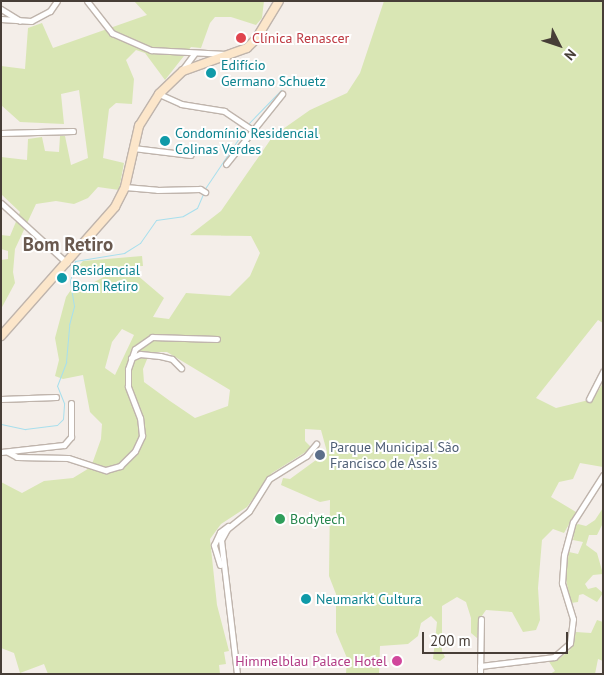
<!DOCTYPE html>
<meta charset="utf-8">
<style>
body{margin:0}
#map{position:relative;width:604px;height:675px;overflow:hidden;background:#f4eee9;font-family:"PT Sans",sans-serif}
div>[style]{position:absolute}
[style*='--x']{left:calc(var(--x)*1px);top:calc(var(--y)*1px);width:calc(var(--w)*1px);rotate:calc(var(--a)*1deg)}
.green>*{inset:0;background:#d9e6b4}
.stream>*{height:1px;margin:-0.5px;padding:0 0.5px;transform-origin:0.5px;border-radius:0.5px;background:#a8dfed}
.roads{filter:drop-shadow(1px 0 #bfb4ac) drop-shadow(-1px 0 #bfb4ac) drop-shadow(0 1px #bfb4ac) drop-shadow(0 -1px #bfb4ac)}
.street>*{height:5px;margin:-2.5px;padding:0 2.5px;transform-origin:2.5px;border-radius:2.5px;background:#fff}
.secondary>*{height:8px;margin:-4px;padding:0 4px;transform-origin:4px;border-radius:4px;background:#fce6ca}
.dots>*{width:14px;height:14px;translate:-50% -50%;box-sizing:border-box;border:2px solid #fff;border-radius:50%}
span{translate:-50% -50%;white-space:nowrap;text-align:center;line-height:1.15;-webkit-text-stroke:4px #fff;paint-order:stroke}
.health-label{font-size:14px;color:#be3a42}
.left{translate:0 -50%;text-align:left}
.culture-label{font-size:14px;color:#0d838f}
.service-label{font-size:14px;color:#4e5e75}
.leisure-label{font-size:14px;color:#27864d}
.hotel-label{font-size:14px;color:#b23c85}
.right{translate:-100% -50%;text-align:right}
.district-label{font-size:19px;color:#69594f;font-weight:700}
.frame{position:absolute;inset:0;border:2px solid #473e37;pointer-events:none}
.north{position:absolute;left:534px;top:20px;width:50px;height:50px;-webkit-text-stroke:4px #fff;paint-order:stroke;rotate:131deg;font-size:14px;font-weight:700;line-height:20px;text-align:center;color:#473e37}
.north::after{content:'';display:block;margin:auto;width:18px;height:22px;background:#473e37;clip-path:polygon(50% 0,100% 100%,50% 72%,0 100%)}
.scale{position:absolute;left:422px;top:632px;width:146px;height:22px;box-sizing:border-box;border:2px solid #473e37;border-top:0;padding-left:6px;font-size:15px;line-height:18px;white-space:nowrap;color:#473e37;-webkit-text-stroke:4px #fff;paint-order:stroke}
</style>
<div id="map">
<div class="green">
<div style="clip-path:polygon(134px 1px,264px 1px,262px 18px,256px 25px,231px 17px,215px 17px,210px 23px,201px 48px,191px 47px,165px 80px,145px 53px,136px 50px,126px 60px,134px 79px,132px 104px,116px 103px,109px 109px,103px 158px,124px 163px,119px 190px,98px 187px,88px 198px,74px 204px,56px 201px,36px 204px,15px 249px,13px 272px,15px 283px,1px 309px,1px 260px,8px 259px,8px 251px,1px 249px,1px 235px,10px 236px,20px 212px,1px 194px,1px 157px,27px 160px,28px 139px,42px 137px,45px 151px,59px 152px,60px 136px,65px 136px,71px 165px,88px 158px,79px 90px,61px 94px,64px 124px,20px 122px,1px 105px,1px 66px,25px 69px,28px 28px,42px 23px,53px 48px,147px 15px)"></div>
<div style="clip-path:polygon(evenodd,384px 1px,603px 1px,603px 323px,598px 320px,536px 398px,556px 408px,593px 399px,603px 383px,603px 467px,580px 463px,573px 479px,559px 482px,551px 497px,576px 512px,564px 533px,553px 529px,542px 540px,538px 588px,540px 620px,536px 630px,523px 632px,512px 612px,486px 610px,479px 620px,477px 638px,471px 633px,471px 618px,466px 602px,457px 597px,442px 606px,442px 651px,445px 657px,440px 661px,433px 659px,437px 622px,431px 616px,421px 623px,418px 636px,408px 644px,380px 646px,379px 674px,346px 674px,347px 658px,336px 632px,336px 594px,329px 576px,330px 500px,320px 502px,281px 485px,283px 478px,290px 479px,327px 452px,321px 430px,305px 429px,305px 441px,312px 448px,272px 473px,247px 507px,221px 524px,210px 539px,217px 605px,229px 651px,224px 652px,226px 664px,219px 665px,220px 674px,48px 674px,44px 664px,20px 673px,14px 653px,1px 648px,1px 482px,22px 493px,44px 481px,73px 478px,91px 467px,101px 439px,102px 424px,90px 412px,83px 375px,63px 379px,55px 376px,59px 360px,55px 338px,66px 297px,73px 287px,89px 285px,109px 274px,137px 275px,164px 298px,153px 317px,169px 319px,186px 293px,230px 296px,250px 276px,260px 253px,251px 236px,190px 235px,221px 211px,273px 136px,310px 110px,347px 93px,360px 73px,384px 1px,122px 329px,134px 335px,115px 375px,105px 368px,112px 342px,122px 329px,384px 1px,150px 352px,167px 352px,230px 390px,228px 406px,195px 418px,170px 401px,144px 382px,143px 369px,150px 352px)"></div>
<div style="clip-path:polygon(142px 256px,143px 266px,77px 268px,83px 261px)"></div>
<div style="clip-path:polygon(603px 508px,603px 523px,597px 535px,589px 535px,586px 545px,597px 553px,603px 574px,593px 575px,585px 584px,588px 589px,596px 587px,603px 593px,597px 602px,583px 594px,579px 595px,578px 602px,571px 603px,565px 575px,569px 552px,578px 554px,583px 542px,573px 540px,575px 526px,578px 524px,586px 526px,595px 520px)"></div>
<div style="clip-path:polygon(597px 620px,603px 622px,603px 661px,598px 659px,595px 674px,550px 674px,555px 671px,548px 660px,560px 658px,570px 650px,576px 632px,591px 633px)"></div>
</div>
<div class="stream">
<div style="--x:247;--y:125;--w:49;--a:-45.8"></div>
<div style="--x:204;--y:190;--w:73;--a:-56.1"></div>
<div style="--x:1;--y:424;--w:25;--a:12"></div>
<div style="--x:25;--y:429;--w:32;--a:-7"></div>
<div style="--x:57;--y:425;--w:8;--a:-45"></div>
<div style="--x:63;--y:419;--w:16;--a:-86"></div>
<div style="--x:64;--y:403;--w:18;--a:-112"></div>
<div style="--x:57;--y:386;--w:26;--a:-69"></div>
<div style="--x:66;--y:362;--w:37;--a:-85"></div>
<div style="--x:69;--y:325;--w:20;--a:-75"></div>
<div style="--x:74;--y:306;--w:25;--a:-99"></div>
<div style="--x:70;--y:281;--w:21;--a:-76"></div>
<div style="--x:75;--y:261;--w:50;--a:-9.3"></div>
<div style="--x:124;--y:253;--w:19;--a:-32"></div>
<div style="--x:140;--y:243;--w:28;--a:-55"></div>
<div style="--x:156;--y:220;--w:27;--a:-8"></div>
<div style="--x:183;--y:216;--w:16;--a:-30"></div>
<div style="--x:197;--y:208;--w:15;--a:-67"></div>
</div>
<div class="roads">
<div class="street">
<div style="--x:87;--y:1;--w:41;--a:52"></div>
<div style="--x:112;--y:33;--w:43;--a:23.6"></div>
<div style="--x:151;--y:50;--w:75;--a:3.1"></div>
<div style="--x:1;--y:9;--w:22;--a:32"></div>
<div style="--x:1;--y:19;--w:30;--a:4"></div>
<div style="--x:31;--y:21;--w:21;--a:-28"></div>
<div style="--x:50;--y:11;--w:12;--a:-55"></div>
<div style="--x:182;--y:70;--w:20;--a:-53"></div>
<div style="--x:159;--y:94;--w:24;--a:24"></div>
<div style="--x:181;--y:104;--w:44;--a:9.2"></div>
<div style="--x:224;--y:111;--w:32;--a:34"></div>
<div style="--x:1;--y:133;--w:72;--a:-1.6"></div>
<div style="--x:133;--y:148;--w:58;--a:6.9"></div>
<div style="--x:226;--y:164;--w:90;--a:-51.3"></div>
<div style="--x:125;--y:187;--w:32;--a:5"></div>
<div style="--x:157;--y:190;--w:43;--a:-1.3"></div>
<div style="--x:200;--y:189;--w:6;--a:31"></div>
<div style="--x:1;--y:203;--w:89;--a:42.3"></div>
<div style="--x:131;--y:358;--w:10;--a:-24"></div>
<div style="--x:140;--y:354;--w:20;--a:6"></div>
<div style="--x:160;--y:356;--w:12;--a:14"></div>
<div style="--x:172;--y:359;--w:13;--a:45"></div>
<div style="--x:1;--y:399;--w:55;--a:-2.1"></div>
<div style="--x:589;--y:399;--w:31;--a:-63"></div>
<div style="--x:1;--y:452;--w:63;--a:-6.3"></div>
<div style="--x:64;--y:445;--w:11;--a:-49"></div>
<div style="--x:71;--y:437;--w:34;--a:-90"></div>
<div style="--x:8;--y:452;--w:10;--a:29"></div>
<div style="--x:17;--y:457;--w:51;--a:1.1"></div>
<div style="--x:68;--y:458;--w:40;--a:18"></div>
<div style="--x:106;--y:470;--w:15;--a:-16"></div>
<div style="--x:120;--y:466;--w:21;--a:-45"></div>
<div style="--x:135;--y:451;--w:17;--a:-65"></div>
<div style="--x:142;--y:436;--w:18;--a:-96"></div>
<div style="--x:140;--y:418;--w:34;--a:-111"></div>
<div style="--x:128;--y:386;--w:17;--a:-90"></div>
<div style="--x:128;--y:369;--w:21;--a:-71"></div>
<div style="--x:135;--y:349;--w:21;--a:-35"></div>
<div style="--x:152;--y:337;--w:65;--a:1.8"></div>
<div style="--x:220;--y:565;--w:21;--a:-107"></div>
<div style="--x:214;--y:545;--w:14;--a:-65"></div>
<div style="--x:220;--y:532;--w:10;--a:-37"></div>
<div style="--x:480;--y:666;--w:75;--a:-6.9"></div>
<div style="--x:554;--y:657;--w:21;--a:-41"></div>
<div style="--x:570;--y:643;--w:24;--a:-83"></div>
<div style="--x:573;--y:619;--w:38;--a:-107"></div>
<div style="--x:562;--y:583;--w:28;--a:-86"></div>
<div style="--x:564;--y:555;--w:34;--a:-75"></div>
<div style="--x:573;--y:522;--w:56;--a:-57.4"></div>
<div style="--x:237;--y:674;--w:135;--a:-96.8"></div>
<div style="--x:221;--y:540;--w:13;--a:-61"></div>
<div style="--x:227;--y:529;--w:28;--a:-39"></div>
<div style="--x:249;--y:511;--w:38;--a:-58"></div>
<div style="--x:269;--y:479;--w:44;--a:-31.9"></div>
<div style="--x:306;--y:456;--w:16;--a:-50"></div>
<div style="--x:480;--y:674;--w:55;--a:-89"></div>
</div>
<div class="secondary">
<div style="--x:1;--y:336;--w:172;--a:-48.5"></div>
<div style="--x:115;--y:207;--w:22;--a:-63"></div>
<div style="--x:125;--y:187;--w:63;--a:-77.1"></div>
<div style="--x:139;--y:126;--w:38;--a:-58"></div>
<div style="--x:159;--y:94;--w:33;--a:-44"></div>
<div style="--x:183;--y:71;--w:68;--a:-19.8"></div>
<div style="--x:247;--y:48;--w:13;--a:-45"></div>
<div style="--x:256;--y:39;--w:44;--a:-58.8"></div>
</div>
</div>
<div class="dots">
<div style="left:241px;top:38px;background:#e0444e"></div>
<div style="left:211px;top:73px;background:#0f9aa8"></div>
<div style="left:165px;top:141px;background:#0f9aa8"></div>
<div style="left:62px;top:278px;background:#0f9aa8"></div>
<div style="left:320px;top:455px;background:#5c6f8a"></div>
<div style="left:280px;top:519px;background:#2e9e5b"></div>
<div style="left:306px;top:599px;background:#0f9aa8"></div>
<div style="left:397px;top:661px;background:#d1479c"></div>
</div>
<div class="health-label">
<span class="left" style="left:252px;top:38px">Clínica Renascer</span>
</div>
<div class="culture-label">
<span class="left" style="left:221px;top:73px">Edifício<br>Germano Schuetz</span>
<span class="left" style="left:175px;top:141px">Condomínio Residencial<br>Colinas Verdes</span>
<span class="left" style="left:72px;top:278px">Residencial<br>Bom Retiro</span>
<span class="left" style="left:316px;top:599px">Neumarkt Cultura</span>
</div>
<div class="service-label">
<span class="left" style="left:330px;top:455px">Parque Municipal São<br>Francisco de Assis</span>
</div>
<div class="leisure-label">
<span class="left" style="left:290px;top:519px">Bodytech</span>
</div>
<div class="hotel-label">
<span class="right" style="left:387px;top:661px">Himmelblau Palace Hotel</span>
</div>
<div class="district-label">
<span style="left:68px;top:245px">Bom Retiro</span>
</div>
<div class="frame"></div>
<div class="north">N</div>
<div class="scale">200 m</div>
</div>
